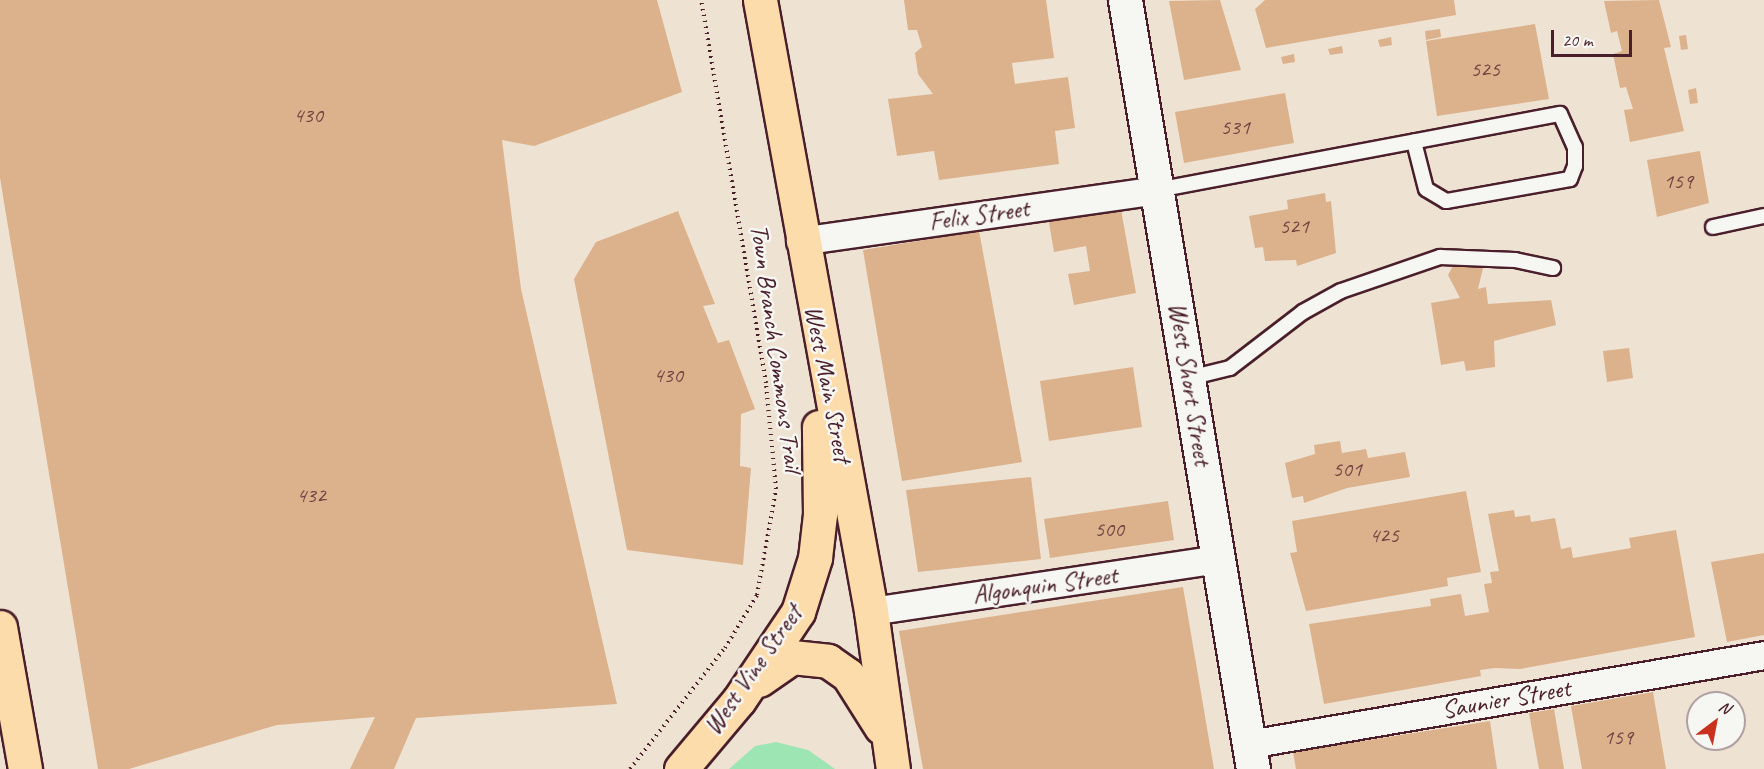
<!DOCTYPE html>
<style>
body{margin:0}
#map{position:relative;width:1764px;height:769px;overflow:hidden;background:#eee2d3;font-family:Caveat,sans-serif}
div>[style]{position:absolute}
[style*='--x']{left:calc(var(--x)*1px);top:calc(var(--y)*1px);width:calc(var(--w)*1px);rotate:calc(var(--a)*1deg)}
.green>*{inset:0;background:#9de5b3}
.building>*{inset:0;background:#dcb28c}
.path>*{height:4px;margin-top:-2px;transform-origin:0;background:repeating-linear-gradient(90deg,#4a1f2b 0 1.5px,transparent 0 6px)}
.roads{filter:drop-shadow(2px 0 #4a1f2b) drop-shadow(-2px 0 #4a1f2b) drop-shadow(0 2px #4a1f2b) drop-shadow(0 -2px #4a1f2b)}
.service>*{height:14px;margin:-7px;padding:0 7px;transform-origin:7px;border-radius:7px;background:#f6f6f2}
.minor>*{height:27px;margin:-13.5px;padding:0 13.5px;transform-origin:13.5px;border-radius:13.5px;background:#f6f6f2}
.secondary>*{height:33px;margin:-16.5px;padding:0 16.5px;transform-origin:16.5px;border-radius:16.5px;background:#f6f6f2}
.primary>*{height:33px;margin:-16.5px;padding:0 16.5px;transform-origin:16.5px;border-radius:16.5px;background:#fddcac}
span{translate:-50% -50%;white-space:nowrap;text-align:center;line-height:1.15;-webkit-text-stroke:5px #f6f6f2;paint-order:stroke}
.number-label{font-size:22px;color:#6e4443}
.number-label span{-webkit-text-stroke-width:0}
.street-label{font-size:26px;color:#4a1f2b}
.north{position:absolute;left:1686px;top:691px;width:60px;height:60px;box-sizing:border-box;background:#f6f6f2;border:2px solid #b1a0a2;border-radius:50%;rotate:32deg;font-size:16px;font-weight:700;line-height:24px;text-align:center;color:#4a1f2b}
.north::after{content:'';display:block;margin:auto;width:21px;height:27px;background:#c8321e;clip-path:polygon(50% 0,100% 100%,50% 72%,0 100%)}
.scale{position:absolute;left:1551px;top:30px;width:81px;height:27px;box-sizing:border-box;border:3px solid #4a1f2b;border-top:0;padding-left:8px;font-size:18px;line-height:21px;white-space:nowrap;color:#4a1f2b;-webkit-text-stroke:4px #f6f6f2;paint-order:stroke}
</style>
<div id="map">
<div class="green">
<div style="clip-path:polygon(776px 742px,808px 750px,835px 769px,729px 769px,755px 746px)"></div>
</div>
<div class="building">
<div style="clip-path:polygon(0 0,657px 0,682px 92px,534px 146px,502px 140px,521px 289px,617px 704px,416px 718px,394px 769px,350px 769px,375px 717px,277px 725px,129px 769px,98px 769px,0 178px)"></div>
<div style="clip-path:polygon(904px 0,1046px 0,1054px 58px,1012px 63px,1015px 84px,1068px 77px,1075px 128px,1055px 131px,1059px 164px,939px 180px,934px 151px,897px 156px,888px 99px,933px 94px,918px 74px,915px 53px,922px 47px,917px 30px,908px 30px)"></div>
<div style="clip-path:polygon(1220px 0,1241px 70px,1184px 80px,1169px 1px)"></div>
<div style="clip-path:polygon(1265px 0,1454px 0,1456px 15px,1266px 48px,1255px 9px)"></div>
<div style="clip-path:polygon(1659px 0,1671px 47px,1664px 48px,1684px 131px,1630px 142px,1624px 110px,1633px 109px,1626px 87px,1620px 88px,1613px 54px,1622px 51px,1617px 31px,1611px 33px,1604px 1px)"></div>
<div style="clip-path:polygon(1535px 24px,1549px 99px,1437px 116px,1426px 41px)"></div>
<div style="clip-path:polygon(1440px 29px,1441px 37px,1426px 40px,1425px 31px)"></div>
<div style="clip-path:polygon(1686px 35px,1688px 49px,1681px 50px,1679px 36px)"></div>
<div style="clip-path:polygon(1391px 37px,1392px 45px,1380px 47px,1378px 40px)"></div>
<div style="clip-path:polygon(1342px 46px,1343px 53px,1330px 55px,1328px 49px)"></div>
<div style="clip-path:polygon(1294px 54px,1295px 62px,1283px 64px,1281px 57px)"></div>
<div style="clip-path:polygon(1696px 88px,1698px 103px,1690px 104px,1688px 90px)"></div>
<div style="clip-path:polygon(1285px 93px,1294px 143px,1184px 163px,1175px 112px)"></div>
<div style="clip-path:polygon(1700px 151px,1709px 203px,1657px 217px,1647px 160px)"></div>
<div style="clip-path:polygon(1325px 193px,1326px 202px,1331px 201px,1336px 253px,1297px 266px,1296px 260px,1265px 261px,1263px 247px,1255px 248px,1249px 216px,1288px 209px,1287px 200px)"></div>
<div style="clip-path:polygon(1120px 204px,1136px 293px,1074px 305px,1068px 274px,1090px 271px,1086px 246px,1054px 252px,1048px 217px)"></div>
<div style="clip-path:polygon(678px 211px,715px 304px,703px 306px,718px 343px,729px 340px,755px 409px,741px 414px,740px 466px,751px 468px,743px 565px,627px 550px,574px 279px,596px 242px)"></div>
<div style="clip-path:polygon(979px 231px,1022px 462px,902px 481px,863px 250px)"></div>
<div style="clip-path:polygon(1473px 261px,1483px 268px,1478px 289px,1486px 287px,1488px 304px,1551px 300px,1556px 325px,1494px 341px,1495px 367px,1466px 371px,1464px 361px,1441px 365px,1431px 303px,1460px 298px,1448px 275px,1454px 264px)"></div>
<div style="clip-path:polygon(1629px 348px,1633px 378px,1607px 382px,1603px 351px)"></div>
<div style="clip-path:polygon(1133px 367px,1142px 427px,1049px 441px,1040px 381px)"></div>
<div style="clip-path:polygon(1340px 441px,1342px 453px,1366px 449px,1368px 458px,1405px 452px,1410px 477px,1347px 488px,1304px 503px,1303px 496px,1292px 498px,1285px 463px,1315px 454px,1314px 445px)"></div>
<div style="clip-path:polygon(1031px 477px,1041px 559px,918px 572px,906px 490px)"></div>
<div style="clip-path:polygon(1466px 491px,1481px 572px,1447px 578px,1448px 586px,1306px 611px,1290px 553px,1297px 552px,1292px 521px)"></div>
<div style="clip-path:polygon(1168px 501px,1174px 540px,1050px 558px,1044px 519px)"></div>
<div style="clip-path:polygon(1514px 510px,1515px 517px,1530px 515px,1531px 522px,1555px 518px,1561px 549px,1571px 547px,1573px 558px,1631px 548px,1629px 538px,1676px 530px,1695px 637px,1520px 669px,1495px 668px,1480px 670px,1481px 676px,1324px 704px,1309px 624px,1431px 606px,1430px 599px,1461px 594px,1465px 616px,1489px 612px,1484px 584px,1492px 583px,1490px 572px,1499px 571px,1488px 514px)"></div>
<div style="clip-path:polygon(1764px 553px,1764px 635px,1727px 642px,1711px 562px)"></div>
<div style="clip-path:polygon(1183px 587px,1214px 769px,923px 769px,899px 631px)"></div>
<div style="clip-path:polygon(1653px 692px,1666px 769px,1582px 769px,1571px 706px)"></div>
<div style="clip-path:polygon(1554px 709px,1564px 769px,1539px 769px,1529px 713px)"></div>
<div style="clip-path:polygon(1490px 721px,1497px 769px,1296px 769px,1293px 752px)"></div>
</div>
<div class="path">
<div style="--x:630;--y:769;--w:154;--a:-51.9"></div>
<div style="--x:725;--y:648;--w:62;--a:-58.9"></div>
<div style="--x:757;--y:595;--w:108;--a:-79.8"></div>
<div style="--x:776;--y:489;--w:106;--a:-95.4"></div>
<div style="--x:766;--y:383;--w:388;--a:-99.6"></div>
</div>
<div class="roads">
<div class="service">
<div style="--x:1157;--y:190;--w:410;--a:-10.7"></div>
<div style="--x:1560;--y:114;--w:36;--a:66"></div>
<div style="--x:1575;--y:147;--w:19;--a:90"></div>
<div style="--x:1575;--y:166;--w:14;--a:111"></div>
<div style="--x:1570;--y:179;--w:126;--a:169.9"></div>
<div style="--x:1446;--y:201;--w:23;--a:-149"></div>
<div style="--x:1426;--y:189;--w:49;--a:-104.3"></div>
<div style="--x:1713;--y:227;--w:52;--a:-12.2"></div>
<div style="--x:1189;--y:378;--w:42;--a:-13.7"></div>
<div style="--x:1230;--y:368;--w:92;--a:-37.5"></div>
<div style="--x:1303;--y:312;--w:43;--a:-28.9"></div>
<div style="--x:1341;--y:291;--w:105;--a:-19"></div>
<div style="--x:1440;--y:257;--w:75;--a:2.3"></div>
<div style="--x:1515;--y:260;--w:39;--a:12"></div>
</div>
<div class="minor">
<div style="--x:800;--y:241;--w:361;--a:-8.1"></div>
<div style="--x:871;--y:611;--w:352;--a:-8.5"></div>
<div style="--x:1249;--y:744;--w:523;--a:-9.8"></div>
</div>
<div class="secondary">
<div style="--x:1125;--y:0;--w:780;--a:80.55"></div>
</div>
<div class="primary">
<div style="--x:760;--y:0;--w:621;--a:79.7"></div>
<div style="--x:871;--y:611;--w:160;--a:82.1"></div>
<div style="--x:0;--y:627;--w:144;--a:80"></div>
<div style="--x:759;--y:680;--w:40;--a:-34.9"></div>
<div style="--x:792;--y:657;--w:36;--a:6"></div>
<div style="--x:828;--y:661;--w:24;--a:35"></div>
<div style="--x:848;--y:675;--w:62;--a:57.6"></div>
<div style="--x:681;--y:769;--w:90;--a:-50"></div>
<div style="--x:739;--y:700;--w:106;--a:-56.2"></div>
<div style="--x:798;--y:612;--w:57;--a:-72.5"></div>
<div style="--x:815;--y:558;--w:44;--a:-83.5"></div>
<div style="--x:820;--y:514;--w:87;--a:-90.7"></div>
</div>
</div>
<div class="number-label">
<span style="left:1485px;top:70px">525</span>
<span style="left:308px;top:116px">430</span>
<span style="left:1235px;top:128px">531</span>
<span style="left:1678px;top:182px">159</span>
<span style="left:1294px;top:227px">521</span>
<span style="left:668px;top:376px">430</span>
<span style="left:1347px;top:470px">501</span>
<span style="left:311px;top:496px">432</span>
<span style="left:1109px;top:530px">500</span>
<span style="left:1384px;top:536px">425</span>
<span style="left:1618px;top:738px">159</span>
</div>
<div class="street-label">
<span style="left:979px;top:215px;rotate:-8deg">Felix Street</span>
<span style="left:776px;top:348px;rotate:82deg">Town Branch Commons Trail</span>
<span style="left:828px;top:384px;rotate:79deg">West Main Street</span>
<span style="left:1190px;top:384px;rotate:81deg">West Short Street</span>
<span style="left:1045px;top:585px;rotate:-8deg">Algonquin Street</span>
<span style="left:753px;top:670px;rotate:-55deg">West Vine Street</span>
<span style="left:1506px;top:699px;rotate:-10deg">Saunier Street</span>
</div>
<div class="north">N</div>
<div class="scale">20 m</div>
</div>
